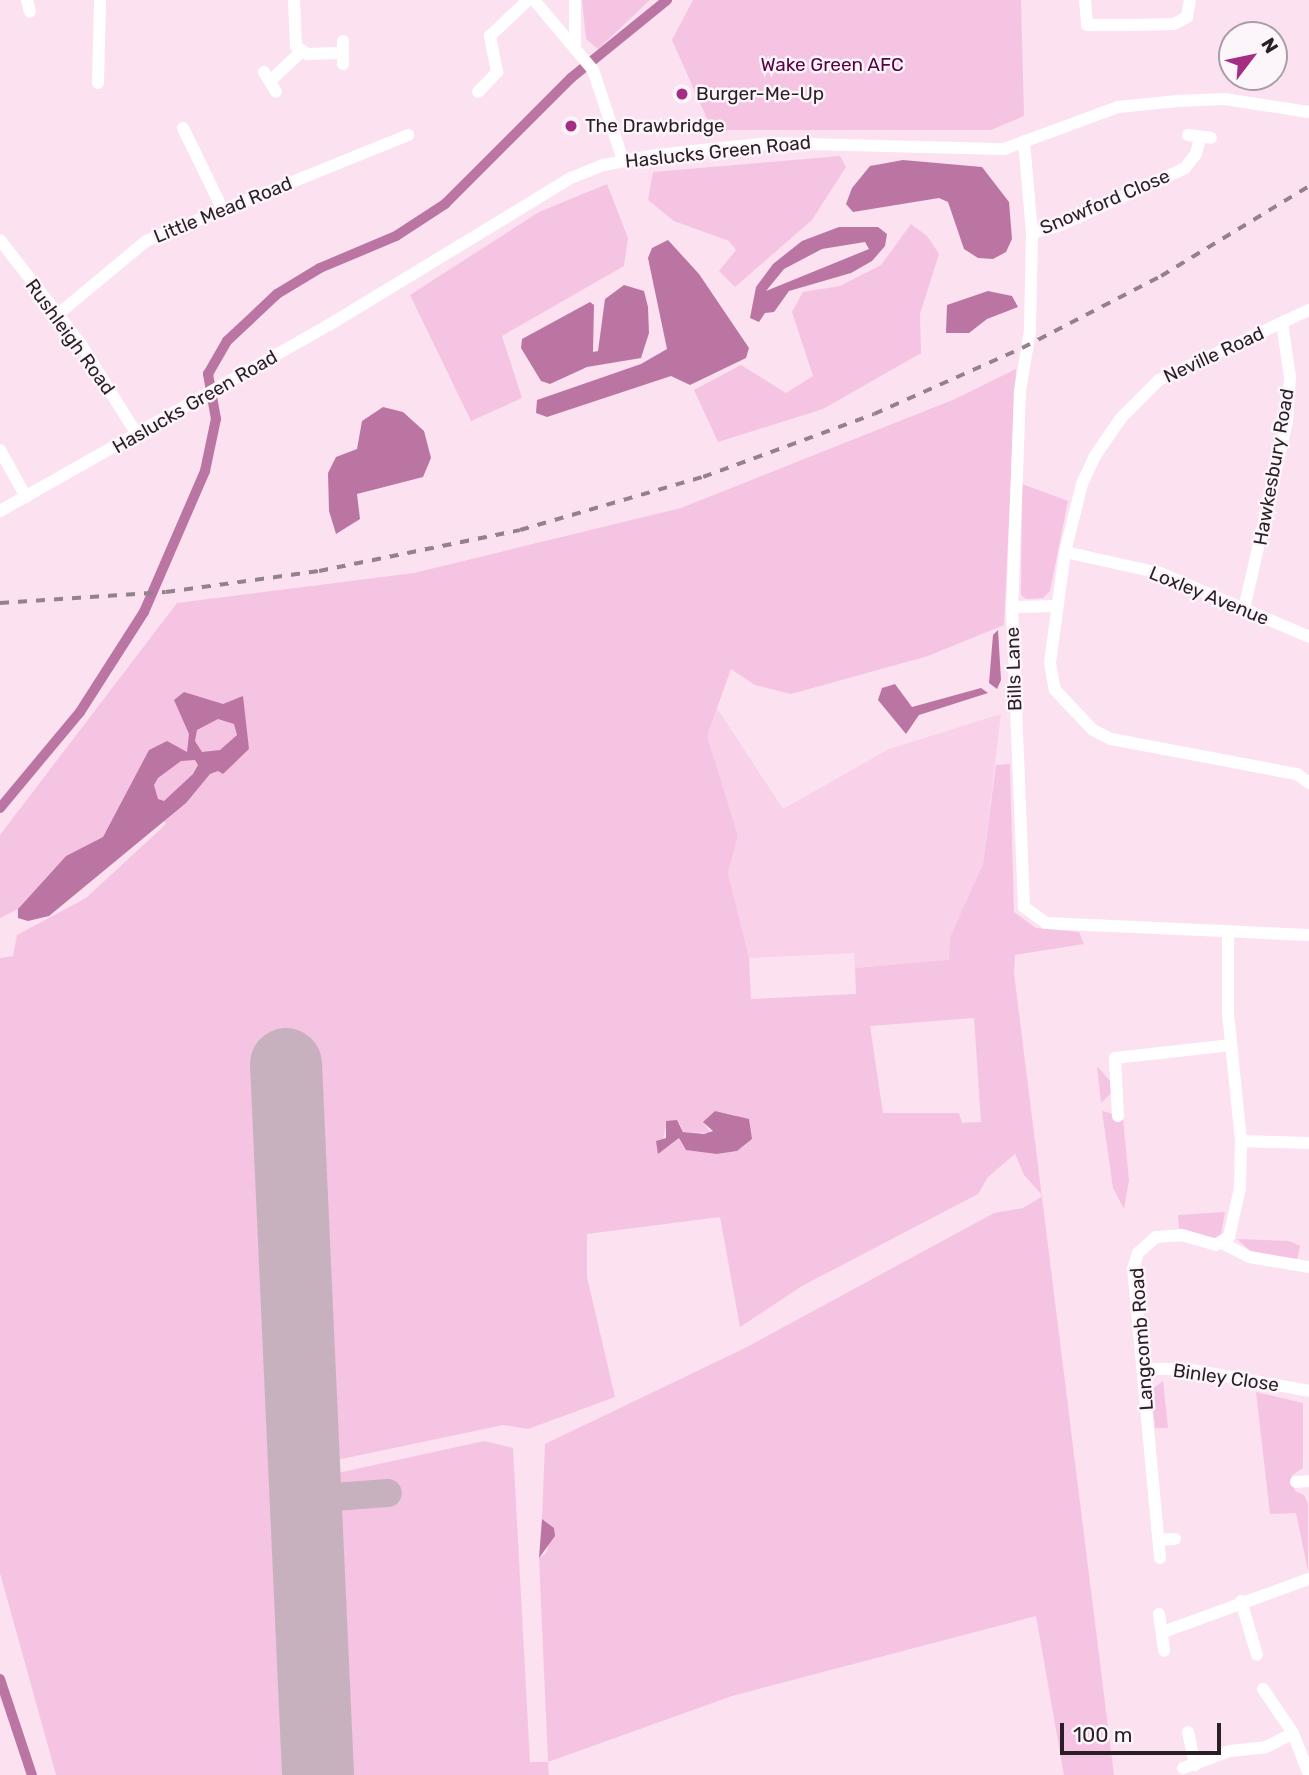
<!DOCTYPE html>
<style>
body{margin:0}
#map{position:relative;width:1309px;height:1775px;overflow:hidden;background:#fce1f1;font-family:Rubik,sans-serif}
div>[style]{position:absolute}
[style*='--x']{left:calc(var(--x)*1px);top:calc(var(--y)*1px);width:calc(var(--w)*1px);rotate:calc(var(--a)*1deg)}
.built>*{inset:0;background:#f9d2ea}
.green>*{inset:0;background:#f5c4e2}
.water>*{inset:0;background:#bb75a3}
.canal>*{height:10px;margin:-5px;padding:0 5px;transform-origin:5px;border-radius:5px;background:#bb75a3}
.taxiway>*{height:28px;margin:-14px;padding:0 14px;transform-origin:14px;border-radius:14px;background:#c8b1bf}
.runway>*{height:72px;margin:-36px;padding:0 36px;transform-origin:36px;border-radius:36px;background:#c8b1bf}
.minor>*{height:12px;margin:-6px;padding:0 6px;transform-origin:6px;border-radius:6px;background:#fff}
.rail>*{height:3.5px;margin-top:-1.75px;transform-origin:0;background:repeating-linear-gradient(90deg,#94818d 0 9px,transparent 0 18px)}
.dots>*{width:19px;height:19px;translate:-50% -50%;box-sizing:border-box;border:4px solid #fcf5f9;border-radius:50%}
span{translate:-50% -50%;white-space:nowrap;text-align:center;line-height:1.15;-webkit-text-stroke:5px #fcf5f9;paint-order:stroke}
.park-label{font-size:19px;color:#5b0046}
.poi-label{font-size:19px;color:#2b1f27}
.left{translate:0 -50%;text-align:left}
.street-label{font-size:19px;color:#2b1f27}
.north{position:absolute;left:1218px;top:21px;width:70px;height:70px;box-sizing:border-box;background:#fcf5f9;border:2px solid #a89fa5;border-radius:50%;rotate:58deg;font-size:19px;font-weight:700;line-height:28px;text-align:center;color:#2b1f27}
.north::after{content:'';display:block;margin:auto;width:24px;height:32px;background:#a52d84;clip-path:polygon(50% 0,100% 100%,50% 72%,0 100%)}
.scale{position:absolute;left:1060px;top:1723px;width:161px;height:32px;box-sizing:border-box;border:4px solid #2b1f27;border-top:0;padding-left:9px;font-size:21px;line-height:24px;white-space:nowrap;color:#2b1f27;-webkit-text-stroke:5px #fcf5f9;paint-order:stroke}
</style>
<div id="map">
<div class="built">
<div style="clip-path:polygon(717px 708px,783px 809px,889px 749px,1001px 714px,983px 864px,950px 937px,949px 961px,855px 968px,854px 953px,749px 958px,728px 873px,738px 836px,706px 736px)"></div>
</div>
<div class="green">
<div style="clip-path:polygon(582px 0,650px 0,598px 49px,586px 39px)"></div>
<div style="clip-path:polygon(693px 0,1021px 0,1024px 116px,991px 130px,712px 130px,672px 40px)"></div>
<div style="clip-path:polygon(840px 156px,846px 167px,812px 220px,735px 287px,719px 271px,736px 250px,729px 241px,674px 221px,648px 200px,653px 172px)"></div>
<div style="clip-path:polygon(607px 184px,628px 238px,624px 266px,502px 336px,522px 398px,471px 421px,410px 295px,539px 212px)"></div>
<div style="clip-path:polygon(911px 224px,927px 236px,939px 254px,920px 314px,921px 353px,823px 409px,718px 442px,694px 390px,741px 365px,786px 393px,813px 376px,792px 312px,803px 292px,840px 286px,881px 265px)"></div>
<div style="clip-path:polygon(evenodd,1016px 369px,1004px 625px,928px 656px,791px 694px,755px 685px,731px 669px,707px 736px,738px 836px,728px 873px,749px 958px,751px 999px,856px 994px,855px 968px,949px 960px,950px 937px,983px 864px,996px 765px,1010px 764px,1014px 912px,1036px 928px,1079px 932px,1084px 944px,1015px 955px,1014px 973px,1114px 1775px,1064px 1775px,1036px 1616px,732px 1696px,548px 1762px,549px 1775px,56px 1775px,0 1573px,0 958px,13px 956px,17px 935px,86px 898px,166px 824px,137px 777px,103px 837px,66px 856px,18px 909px,0 918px,0 835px,177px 603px,414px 573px,681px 508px,955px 399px,1016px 369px,974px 1018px,981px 1122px,962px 1123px,959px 1113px,883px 1113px,870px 1026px,974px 1018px,1016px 369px,715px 1111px,735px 1115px,752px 1139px,737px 1151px,717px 1154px,683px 1146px,679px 1138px,669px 1146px,663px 1140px,665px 1129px,677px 1120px,684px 1132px,711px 1133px,704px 1123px,715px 1111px,1016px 369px,1015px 1154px,1024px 1175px,1043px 1196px,1023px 1208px,994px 1213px,745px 1348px,545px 1444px,542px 1519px,554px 1528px,546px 1553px,539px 1558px,548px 1762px,530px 1762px,513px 1448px,484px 1441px,333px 1474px,332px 1461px,503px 1425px,528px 1429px,615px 1397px,587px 1277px,587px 1234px,720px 1217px,740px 1327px,802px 1286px,978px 1194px,988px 1177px,1015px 1154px)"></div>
<div style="clip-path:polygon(1022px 484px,1068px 501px,1050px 591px,1043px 598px,1026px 599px,1021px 595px)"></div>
<div style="clip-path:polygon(1097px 1066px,1110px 1081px,1111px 1093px,1101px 1103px)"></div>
<div style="clip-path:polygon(1102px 1111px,1111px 1113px,1114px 1120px,1123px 1119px,1129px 1180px,1124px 1209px,1113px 1188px)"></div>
<div style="clip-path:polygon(1225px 1212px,1221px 1234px,1214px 1238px,1179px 1228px,1178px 1215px)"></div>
<div style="clip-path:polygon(1237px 1239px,1289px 1241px,1300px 1246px,1297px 1260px,1250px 1251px)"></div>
<div style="clip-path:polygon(1163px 1381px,1168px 1428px,1155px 1428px,1151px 1390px)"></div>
<div style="clip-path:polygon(1256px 1392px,1303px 1403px,1303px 1468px,1291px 1476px,1295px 1491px,1304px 1495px,1308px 1504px,1308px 1571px,1296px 1513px,1270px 1514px)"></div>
</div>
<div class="water">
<div style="clip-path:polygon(903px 160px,982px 167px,1009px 202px,1012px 239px,1006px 252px,993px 259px,978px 258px,964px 249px,948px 202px,939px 198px,853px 212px,846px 204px,852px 188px,870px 166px)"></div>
<div style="clip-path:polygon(evenodd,839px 227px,878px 227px,887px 234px,885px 246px,872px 261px,851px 273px,789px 291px,774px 312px,765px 313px,759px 322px,750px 318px,756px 287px,773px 264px,802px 241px,839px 227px,865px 242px,869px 249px,766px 291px,784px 269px,822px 249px,865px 242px)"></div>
<div style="clip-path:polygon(668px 240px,699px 274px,749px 348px,746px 358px,690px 385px,671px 376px,547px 417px,536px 413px,537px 400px,641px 364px,667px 349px,648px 258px,652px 248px)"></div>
<div style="clip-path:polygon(624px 285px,644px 291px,648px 307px,649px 333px,641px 358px,587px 367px,550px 384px,541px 381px,521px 348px,522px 339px,590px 302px,594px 305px,593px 352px,598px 351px,605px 299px)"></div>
<div style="clip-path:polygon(988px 291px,1012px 296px,1018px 307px,987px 319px,969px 333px,946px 333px,947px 305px)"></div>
<div style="clip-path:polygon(383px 407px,403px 412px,424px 431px,431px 458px,423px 477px,357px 494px,360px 519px,336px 534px,329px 511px,328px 473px,336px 457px,357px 449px,362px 421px)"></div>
<div style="clip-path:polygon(998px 630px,1001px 680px,997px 689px,989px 683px,993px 635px)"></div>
<div style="clip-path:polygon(895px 684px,912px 707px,981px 688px,988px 693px,919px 715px,906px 734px,878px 700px,882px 688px)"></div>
<div style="clip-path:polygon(evenodd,184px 692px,223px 704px,243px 696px,249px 749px,223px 774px,218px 771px,210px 774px,186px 803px,49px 916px,28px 921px,18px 918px,18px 909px,66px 856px,103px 837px,149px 750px,167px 741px,187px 752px,189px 734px,174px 700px,184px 692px,218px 719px,234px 724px,237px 735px,220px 750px,202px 752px,195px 741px,197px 730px,218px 719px,184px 692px,195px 760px,198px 765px,193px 774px,164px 801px,158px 799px,154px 785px,158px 778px,181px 761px,195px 760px)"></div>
<div style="clip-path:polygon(715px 1111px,749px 1119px,752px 1139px,737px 1151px,717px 1154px,686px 1150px,679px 1138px,658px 1154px,656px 1141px,666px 1138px,666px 1121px,677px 1120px,683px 1132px,704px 1134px,713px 1131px,703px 1122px)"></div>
<div style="clip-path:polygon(542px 1519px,554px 1528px,555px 1536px,539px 1558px)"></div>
</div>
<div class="canal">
<div style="--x:0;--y:808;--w:125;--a:-50.2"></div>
<div style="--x:80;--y:712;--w:119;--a:-57.4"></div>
<div style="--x:144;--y:612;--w:154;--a:-66.6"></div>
<div style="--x:205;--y:471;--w:53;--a:-78.1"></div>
<div style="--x:216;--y:419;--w:46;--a:-100.1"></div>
<div style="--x:208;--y:374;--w:38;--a:-60"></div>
<div style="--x:227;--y:341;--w:69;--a:-43.2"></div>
<div style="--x:277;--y:294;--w:50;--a:-31.2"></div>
<div style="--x:320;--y:268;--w:82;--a:-22.8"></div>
<div style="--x:396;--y:236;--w:59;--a:-33.1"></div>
<div style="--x:445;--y:204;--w:178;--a:-45"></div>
<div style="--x:571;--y:78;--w:124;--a:-39.1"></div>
<div style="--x:0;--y:1679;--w:101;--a:71.6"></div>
</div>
<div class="taxiway">
<div style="--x:307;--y:1499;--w:81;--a:-4.2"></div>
</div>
<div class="runway">
<div style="--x:286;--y:1064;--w:712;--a:87.42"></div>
</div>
<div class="minor">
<div style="--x:27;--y:0;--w:12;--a:76"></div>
<div style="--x:294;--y:0;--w:46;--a:87.5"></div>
<div style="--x:296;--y:46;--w:14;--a:36"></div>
<div style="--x:307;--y:54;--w:36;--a:-2"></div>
<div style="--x:534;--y:0;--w:92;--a:49.9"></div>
<div style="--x:593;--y:70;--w:95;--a:71.6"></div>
<div style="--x:575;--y:0;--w:44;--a:90"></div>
<div style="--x:1085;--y:0;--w:25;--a:85"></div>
<div style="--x:1087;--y:25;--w:43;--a:0"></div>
<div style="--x:1130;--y:25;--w:44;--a:-1.3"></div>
<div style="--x:1174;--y:24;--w:15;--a:-28"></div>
<div style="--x:1187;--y:17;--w:17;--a:-80"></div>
<div style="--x:343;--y:41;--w:23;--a:90"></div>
<div style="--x:264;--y:72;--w:23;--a:59"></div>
<div style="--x:270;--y:81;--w:42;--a:-43.1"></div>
<div style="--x:98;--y:83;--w:83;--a:-88.6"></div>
<div style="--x:478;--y:92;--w:28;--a:-46"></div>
<div style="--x:497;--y:72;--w:37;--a:-101"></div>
<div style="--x:490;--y:36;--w:52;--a:-43.5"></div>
<div style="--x:183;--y:128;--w:91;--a:64"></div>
<div style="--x:1188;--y:135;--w:23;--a:7"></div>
<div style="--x:1024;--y:141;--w:92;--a:85"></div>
<div style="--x:1032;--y:233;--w:98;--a:91.2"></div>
<div style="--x:1030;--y:331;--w:61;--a:99.5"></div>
<div style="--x:1020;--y:391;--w:216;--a:92.1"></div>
<div style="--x:1012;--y:607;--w:300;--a:87.7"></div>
<div style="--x:1024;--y:907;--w:27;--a:36"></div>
<div style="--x:1046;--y:923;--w:263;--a:2.6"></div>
<div style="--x:1032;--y:233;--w:27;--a:-15"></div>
<div style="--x:1058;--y:226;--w:140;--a:-24.5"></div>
<div style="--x:1185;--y:168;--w:18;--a:-52"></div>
<div style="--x:1196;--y:154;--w:16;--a:-76"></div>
<div style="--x:0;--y:240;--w:130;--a:52.2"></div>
<div style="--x:80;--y:343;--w:110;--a:58.1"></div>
<div style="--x:1309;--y:310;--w:166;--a:155"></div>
<div style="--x:1159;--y:380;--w:54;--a:135"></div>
<div style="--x:1121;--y:418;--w:46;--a:124.4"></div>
<div style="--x:1095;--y:456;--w:31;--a:115"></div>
<div style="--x:1082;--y:484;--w:70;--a:104"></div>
<div style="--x:1065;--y:552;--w:112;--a:97.7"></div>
<div style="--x:1050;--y:663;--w:27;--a:80"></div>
<div style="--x:1055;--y:690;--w:55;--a:46.5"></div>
<div style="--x:1093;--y:730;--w:20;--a:27"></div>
<div style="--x:1111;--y:739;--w:189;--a:10.7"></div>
<div style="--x:1297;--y:774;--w:15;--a:37"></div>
<div style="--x:57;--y:315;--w:116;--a:-39.7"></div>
<div style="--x:146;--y:241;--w:283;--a:-22"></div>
<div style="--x:0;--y:450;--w:54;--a:61"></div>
<div style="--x:0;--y:511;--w:378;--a:-29.5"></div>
<div style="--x:329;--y:325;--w:283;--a:-31.3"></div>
<div style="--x:571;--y:178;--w:35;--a:-22"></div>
<div style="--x:604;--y:165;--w:53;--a:-10.9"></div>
<div style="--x:656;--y:155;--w:115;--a:-6"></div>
<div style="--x:770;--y:143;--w:234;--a:1.5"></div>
<div style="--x:1004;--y:149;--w:121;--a:-20.2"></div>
<div style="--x:1118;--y:107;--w:60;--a:-5.7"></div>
<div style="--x:1178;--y:101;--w:46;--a:-2.5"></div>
<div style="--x:1224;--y:99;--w:86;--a:8.7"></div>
<div style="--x:1065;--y:552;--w:97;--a:12.5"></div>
<div style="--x:1160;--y:573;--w:162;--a:23.2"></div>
<div style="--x:1012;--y:607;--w:45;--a:-1.3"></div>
<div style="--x:1244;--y:609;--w:193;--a:-77.1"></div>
<div style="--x:1287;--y:421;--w:44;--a:-86.1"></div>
<div style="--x:1290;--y:377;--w:55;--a:-98.4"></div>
<div style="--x:1118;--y:1116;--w:58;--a:-93"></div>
<div style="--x:1115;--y:1058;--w:117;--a:-6.4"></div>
<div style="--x:1241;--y:1141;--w:68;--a:1.7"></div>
<div style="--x:1222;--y:1243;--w:30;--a:27"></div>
<div style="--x:1249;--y:1257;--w:61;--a:9.5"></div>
<div style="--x:1143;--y:1369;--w:43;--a:0"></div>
<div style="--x:1186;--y:1369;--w:125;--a:10.1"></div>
<div style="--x:1296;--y:1482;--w:13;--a:-4"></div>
<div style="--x:1159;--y:1540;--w:16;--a:-4"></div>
<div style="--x:1160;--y:1558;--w:290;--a:-95.3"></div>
<div style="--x:1133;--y:1269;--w:17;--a:-73"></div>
<div style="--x:1138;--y:1253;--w:24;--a:-42"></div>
<div style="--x:1156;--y:1237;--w:26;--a:-4"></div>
<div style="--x:1182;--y:1235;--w:35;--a:16"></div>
<div style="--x:1216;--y:1245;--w:15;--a:-32"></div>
<div style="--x:1229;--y:1237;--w:50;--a:-77.3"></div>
<div style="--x:1240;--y:1188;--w:47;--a:-88.8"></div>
<div style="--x:1241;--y:1141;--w:128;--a:-95.8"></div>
<div style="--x:1228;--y:1014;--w:83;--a:-90"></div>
<div style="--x:1241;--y:1601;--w:56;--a:73.5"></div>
<div style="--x:1159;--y:1614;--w:37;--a:82"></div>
<div style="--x:1163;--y:1632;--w:155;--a:-20"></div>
<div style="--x:1263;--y:1689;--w:53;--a:55.7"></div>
<div style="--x:1293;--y:1733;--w:45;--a:69.1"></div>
<div style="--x:1188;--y:1732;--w:34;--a:78"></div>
<div style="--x:1183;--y:1768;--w:50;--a:-19.9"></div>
<div style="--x:1230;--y:1751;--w:36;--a:-6"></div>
<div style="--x:1266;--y:1747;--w:30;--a:-27"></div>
</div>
<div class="rail">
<div style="--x:0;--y:603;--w:166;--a:-3.8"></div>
<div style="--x:166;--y:592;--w:154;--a:-7.8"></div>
<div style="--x:319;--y:571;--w:205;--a:-11.5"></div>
<div style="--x:520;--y:530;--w:191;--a:-16.2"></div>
<div style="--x:703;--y:477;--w:182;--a:-20.2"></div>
<div style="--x:874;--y:414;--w:162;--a:-24"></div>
<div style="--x:1022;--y:348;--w:157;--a:-27.4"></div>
<div style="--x:1161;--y:276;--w:173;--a:-31.3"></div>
</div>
<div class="dots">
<div style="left:682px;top:94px;background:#a52d84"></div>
<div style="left:571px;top:126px;background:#a52d84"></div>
</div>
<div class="park-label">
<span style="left:832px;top:65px">Wake Green AFC</span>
</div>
<div class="poi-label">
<span class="left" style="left:696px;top:94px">Burger-Me-Up</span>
<span class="left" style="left:585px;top:126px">The Drawbridge</span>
</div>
<div class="street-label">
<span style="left:718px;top:152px;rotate:-6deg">Haslucks Green Road</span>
<span style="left:1105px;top:202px;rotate:-23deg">Snowford Close</span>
<span style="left:223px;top:210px;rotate:-22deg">Little Mead Road</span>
<span style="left:70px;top:337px;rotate:54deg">Rushleigh Road</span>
<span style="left:1214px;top:355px;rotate:-25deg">Neville Road</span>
<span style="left:195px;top:402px;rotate:-30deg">Haslucks Green Road</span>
<span style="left:1274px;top:467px;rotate:-80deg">Hawkesbury Road</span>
<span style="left:1209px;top:596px;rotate:22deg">Loxley Avenue</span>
<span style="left:1014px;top:669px;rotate:-92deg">Bills Lane</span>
<span style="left:1142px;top:1339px;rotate:-94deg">Langcomb Road</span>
<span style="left:1226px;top:1378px;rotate:8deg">Binley Close</span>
</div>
<div class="north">N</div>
<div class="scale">100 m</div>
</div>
